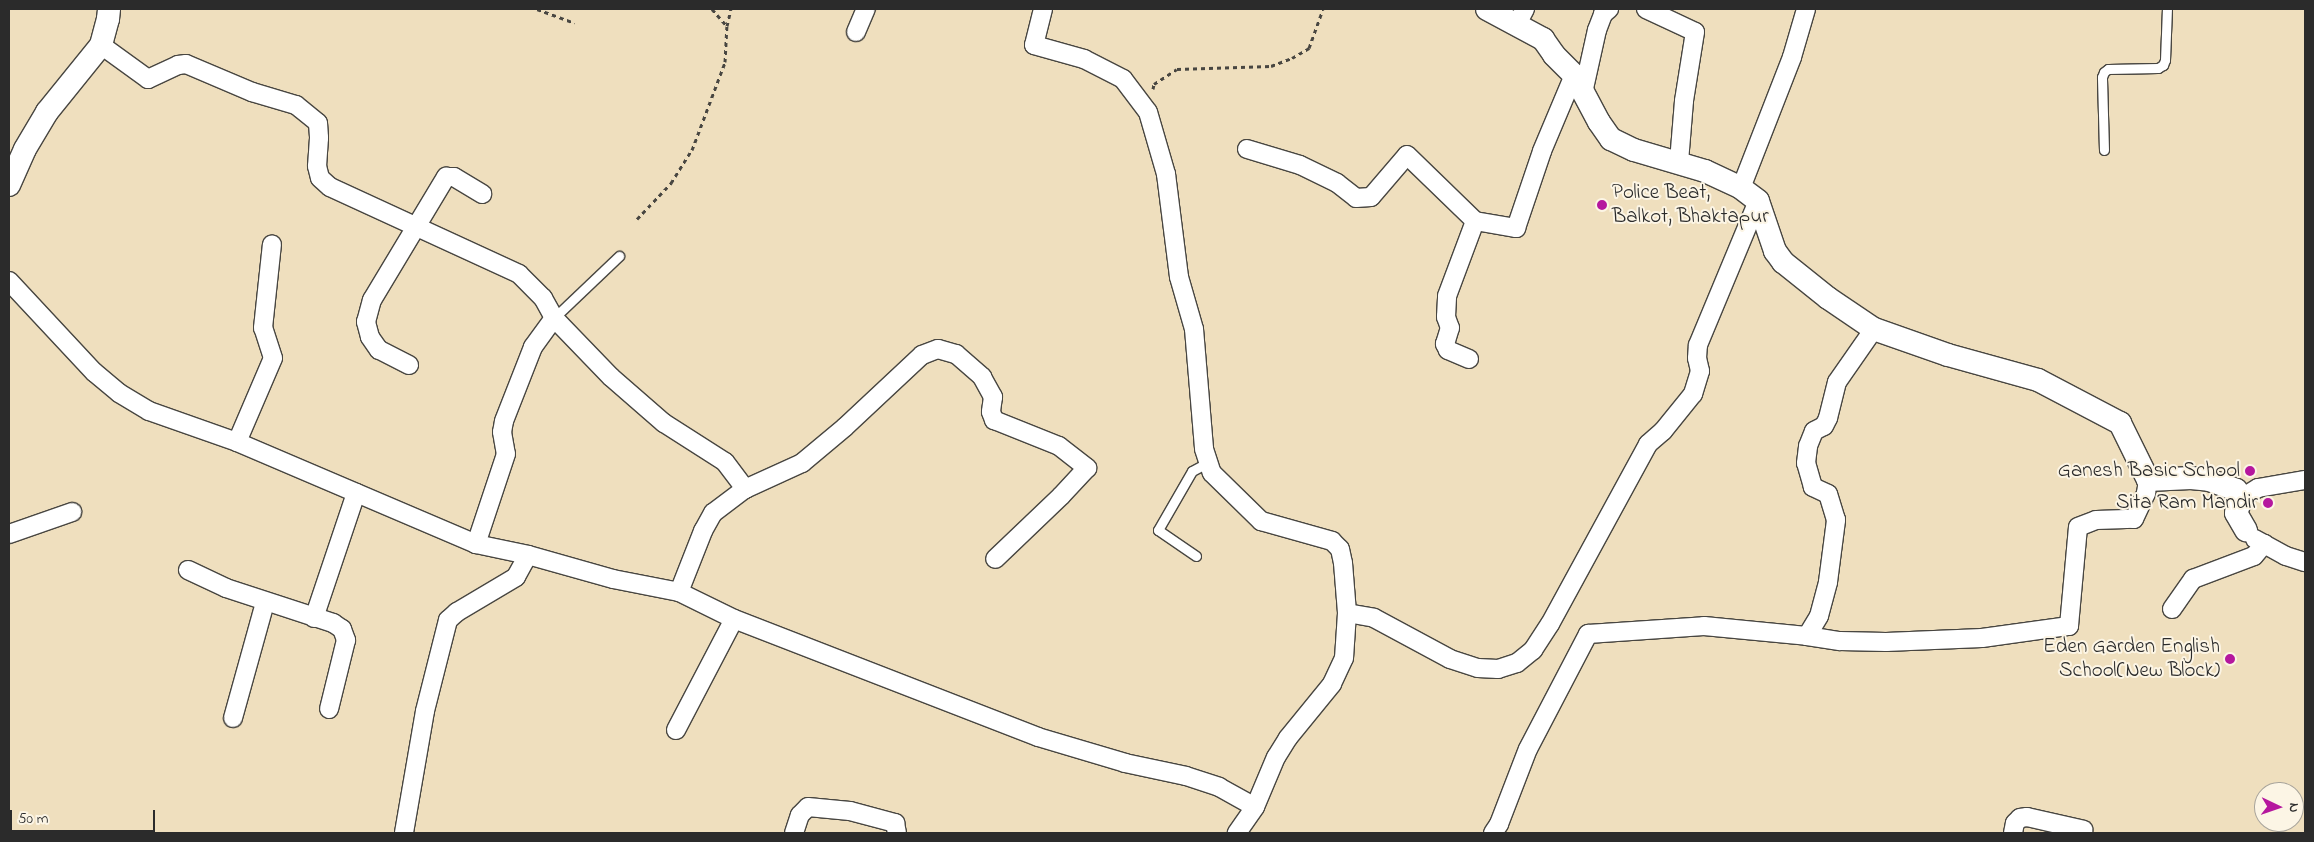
<!DOCTYPE html>
<style>
body{margin:0}
#map{position:relative;width:2314px;height:842px;overflow:hidden;background:#efdfbe;font-family:"Indie Flower",sans-serif}
div>[style]{position:absolute}
[style*='--x']{left:calc(var(--x)*1px);top:calc(var(--y)*1px);width:calc(var(--w)*1px);rotate:calc(var(--a)*1deg)}
.path>*{height:3px;margin-top:-1.5px;transform-origin:0;background:repeating-linear-gradient(90deg,#484641 0 4px,transparent 0 8px)}
.roads{filter:drop-shadow(1px 0 #484641) drop-shadow(-1px 0 #484641) drop-shadow(0 1px #484641) drop-shadow(0 -1px #484641)}
.service>*{height:9px;margin:-4.5px;padding:0 4.5px;transform-origin:4.5px;border-radius:4.5px;background:#fff}
.minor>*{height:18px;margin:-9px;padding:0 9px;transform-origin:9px;border-radius:9px;background:#fff}
.tertiary>*{height:22px;margin:-11px;padding:0 11px;transform-origin:11px;border-radius:11px;background:#fff}
.dots>*{width:14px;height:14px;translate:-50% -50%;box-sizing:border-box;border:2px solid #fcf5e5;border-radius:50%}
span{translate:-50% -50%;white-space:nowrap;text-align:center;line-height:1.15;-webkit-text-stroke:4px #fcf5e5;paint-order:stroke}
.poi-label{font-size:21px;color:#2b2b2b}
.left{translate:0 -50%;text-align:left}
.right{translate:-100% -50%;text-align:right}
.frame{position:absolute;inset:0;border:10px solid #2b2b2b;pointer-events:none}
.north{position:absolute;left:2254px;top:782px;width:50px;height:50px;box-sizing:border-box;background:#fcf5e5;border:1px solid #a8a49b;border-radius:50%;rotate:93deg;font-size:14px;font-weight:700;line-height:20px;text-align:center;color:#2b2b2b}
.north::after{content:'';display:block;margin:auto;width:18px;height:22px;background:#b5179e;clip-path:polygon(50% 0,100% 100%,50% 72%,0 100%)}
.scale{position:absolute;left:10px;top:810px;width:145px;height:22px;box-sizing:border-box;border:2px solid #2b2b2b;border-top:0;padding-left:6px;font-size:15px;line-height:18px;white-space:nowrap;color:#2b2b2b;-webkit-text-stroke:4px #fcf5e5;paint-order:stroke}
</style>
<div id="map">
<div class="path">
<div style="--x:537;--y:9;--w:40;--a:20.2"></div>
<div style="--x:712;--y:9;--w:21;--a:49"></div>
<div style="--x:1153;--y:89;--w:5;--a:-79"></div>
<div style="--x:1154;--y:84;--w:27;--a:-33"></div>
<div style="--x:1177;--y:69;--w:94;--a:-1.8"></div>
<div style="--x:1271;--y:66;--w:22;--a:-21"></div>
<div style="--x:1292;--y:58;--w:20;--a:-30"></div>
<div style="--x:1309;--y:48;--w:41;--a:-70.3"></div>
<div style="--x:637;--y:219;--w:50;--a:-46.6"></div>
<div style="--x:671;--y:183;--w:39;--a:-58"></div>
<div style="--x:692;--y:150;--w:94;--a:-69.4"></div>
<div style="--x:725;--y:62;--w:36;--a:-87"></div>
<div style="--x:727;--y:26;--w:17;--a:-77"></div>
</div>
<div class="roads">
<div class="service">
<div style="--x:2104;--y:150;--w:73;--a:-91.6"></div>
<div style="--x:2102;--y:77;--w:5;--a:-68"></div>
<div style="--x:2104;--y:72;--w:5;--a:-37"></div>
<div style="--x:2108;--y:69;--w:50;--a:-1.1"></div>
<div style="--x:2158;--y:68;--w:6;--a:-31"></div>
<div style="--x:2163;--y:65;--w:5;--a:-68"></div>
<div style="--x:2165;--y:60;--w:51;--a:-87.8"></div>
<div style="--x:554;--y:318;--w:90;--a:-43.6"></div>
<div style="--x:1196;--y:556;--w:46;--a:-145.6"></div>
<div style="--x:1158;--y:530;--w:68;--a:-60"></div>
<div style="--x:1192;--y:471;--w:17;--a:-28"></div>
</div>
<div class="minor">
<div style="--x:1043;--y:9;--w:37;--a:104"></div>
<div style="--x:1034;--y:45;--w:52;--a:15.6"></div>
<div style="--x:1084;--y:59;--w:44;--a:27.1"></div>
<div style="--x:1123;--y:79;--w:41;--a:52.9"></div>
<div style="--x:1148;--y:112;--w:65;--a:73.8"></div>
<div style="--x:1166;--y:174;--w:104;--a:82.8"></div>
<div style="--x:1179;--y:277;--w:54;--a:73.9"></div>
<div style="--x:1194;--y:329;--w:120;--a:85.2"></div>
<div style="--x:1204;--y:449;--w:25;--a:72"></div>
<div style="--x:1212;--y:473;--w:69;--a:44.4"></div>
<div style="--x:1261;--y:521;--w:74;--a:15.7"></div>
<div style="--x:1332;--y:541;--w:11;--a:45"></div>
<div style="--x:1340;--y:549;--w:14;--a:78"></div>
<div style="--x:1343;--y:563;--w:50;--a:85.4"></div>
<div style="--x:1347;--y:613;--w:45;--a:93.8"></div>
<div style="--x:1344;--y:658;--w:29;--a:115"></div>
<div style="--x:1332;--y:684;--w:70;--a:129.2"></div>
<div style="--x:1288;--y:738;--w:22;--a:122"></div>
<div style="--x:1276;--y:757;--w:54;--a:112.8"></div>
<div style="--x:1255;--y:807;--w:32;--a:125"></div>
<div style="--x:1646;--y:9;--w:54;--a:25.1"></div>
<div style="--x:1695;--y:32;--w:70;--a:99.1"></div>
<div style="--x:1684;--y:101;--w:61;--a:94.7"></div>
<div style="--x:1517;--y:24;--w:17;--a:-62"></div>
<div style="--x:856;--y:32;--w:25;--a:-67"></div>
<div style="--x:101;--y:45;--w:58;--a:35.9"></div>
<div style="--x:148;--y:79;--w:33;--a:-25"></div>
<div style="--x:178;--y:65;--w:8;--a:-7"></div>
<div style="--x:186;--y:64;--w:72;--a:23"></div>
<div style="--x:252;--y:92;--w:46;--a:16.5"></div>
<div style="--x:296;--y:105;--w:28;--a:39"></div>
<div style="--x:318;--y:123;--w:15;--a:86"></div>
<div style="--x:319;--y:138;--w:28;--a:94"></div>
<div style="--x:317;--y:166;--w:12;--a:76"></div>
<div style="--x:320;--y:178;--w:13;--a:42"></div>
<div style="--x:330;--y:187;--w:208;--a:24.7"></div>
<div style="--x:519;--y:274;--w:34;--a:45"></div>
<div style="--x:543;--y:298;--w:23;--a:61"></div>
<div style="--x:554;--y:318;--w:36;--a:126"></div>
<div style="--x:533;--y:347;--w:79;--a:111.4"></div>
<div style="--x:504;--y:421;--w:11;--a:100"></div>
<div style="--x:502;--y:432;--w:22;--a:80"></div>
<div style="--x:506;--y:454;--w:95;--a:108.4"></div>
<div style="--x:1583;--y:93;--w:65;--a:-77.5"></div>
<div style="--x:1597;--y:30;--w:17;--a:-69"></div>
<div style="--x:1603;--y:14;--w:8;--a:-40"></div>
<div style="--x:1247;--y:149;--w:55;--a:16.8"></div>
<div style="--x:1300;--y:165;--w:41;--a:25.9"></div>
<div style="--x:1337;--y:183;--w:24;--a:38"></div>
<div style="--x:1356;--y:198;--w:15;--a:-4"></div>
<div style="--x:1371;--y:197;--w:55;--a:-49.4"></div>
<div style="--x:1407;--y:155;--w:95;--a:44.1"></div>
<div style="--x:1475;--y:221;--w:42;--a:9.7"></div>
<div style="--x:1516;--y:228;--w:81;--a:-71.3"></div>
<div style="--x:1542;--y:151;--w:82;--a:-67.2"></div>
<div style="--x:1741;--y:188;--w:141;--a:-68.7"></div>
<div style="--x:1792;--y:57;--w:50;--a:-73.7"></div>
<div style="--x:9;--y:281;--w:125;--a:47"></div>
<div style="--x:94;--y:372;--w:33;--a:40"></div>
<div style="--x:119;--y:393;--w:35;--a:31"></div>
<div style="--x:149;--y:411;--w:93;--a:19.4"></div>
<div style="--x:237;--y:442;--w:260;--a:23.1"></div>
<div style="--x:476;--y:544;--w:53;--a:11.9"></div>
<div style="--x:528;--y:555;--w:25;--a:119"></div>
<div style="--x:516;--y:577;--w:69;--a:149.3"></div>
<div style="--x:457;--y:612;--w:12;--a:138"></div>
<div style="--x:448;--y:620;--w:94;--a:104.2"></div>
<div style="--x:425;--y:711;--w:124;--a:99.8"></div>
<div style="--x:554;--y:318;--w:82;--a:46"></div>
<div style="--x:611;--y:377;--w:70;--a:41"></div>
<div style="--x:664;--y:423;--w:72;--a:32.6"></div>
<div style="--x:725;--y:462;--w:34;--a:53"></div>
<div style="--x:1469;--y:359;--w:23;--a:-157"></div>
<div style="--x:1448;--y:350;--w:7;--a:-117"></div>
<div style="--x:1445;--y:344;--w:17;--a:-73"></div>
<div style="--x:1450;--y:328;--w:12;--a:-110"></div>
<div style="--x:1446;--y:317;--w:21;--a:-87"></div>
<div style="--x:1447;--y:296;--w:80;--a:-69.5"></div>
<div style="--x:409;--y:365;--w:34;--a:-153"></div>
<div style="--x:379;--y:350;--w:16;--a:-125"></div>
<div style="--x:370;--y:337;--w:16;--a:-105"></div>
<div style="--x:366;--y:322;--w:23;--a:-75"></div>
<div style="--x:372;--y:300;--w:144;--a:-59"></div>
<div style="--x:446;--y:177;--w:8;--a:0"></div>
<div style="--x:454;--y:177;--w:33;--a:31"></div>
<div style="--x:237;--y:442;--w:91;--a:-66.8"></div>
<div style="--x:273;--y:358;--w:32;--a:-108"></div>
<div style="--x:263;--y:328;--w:84;--a:-83.9"></div>
<div style="--x:2242;--y:498;--w:19;--a:-32"></div>
<div style="--x:2258;--y:488;--w:48;--a:-9.7"></div>
<div style="--x:9;--y:534;--w:67;--a:-19.2"></div>
<div style="--x:2255;--y:539;--w:35;--a:29"></div>
<div style="--x:2286;--y:556;--w:20;--a:18"></div>
<div style="--x:528;--y:555;--w:88;--a:15.8"></div>
<div style="--x:613;--y:579;--w:67;--a:11.1"></div>
<div style="--x:679;--y:592;--w:61;--a:26.1"></div>
<div style="--x:734;--y:619;--w:326;--a:21.2"></div>
<div style="--x:1038;--y:737;--w:91;--a:16.6"></div>
<div style="--x:1125;--y:763;--w:62;--a:12"></div>
<div style="--x:1186;--y:776;--w:35;--a:18"></div>
<div style="--x:1219;--y:787;--w:41;--a:29.1"></div>
<div style="--x:188;--y:570;--w:42;--a:25.3"></div>
<div style="--x:226;--y:588;--w:113;--a:18.1"></div>
<div style="--x:333;--y:623;--w:11;--a:34"></div>
<div style="--x:342;--y:629;--w:12;--a:70"></div>
<div style="--x:346;--y:640;--w:71;--a:103.8"></div>
<div style="--x:679;--y:592;--w:66;--a:-68.5"></div>
<div style="--x:703;--y:531;--w:21;--a:-61"></div>
<div style="--x:713;--y:513;--w:40;--a:-37"></div>
<div style="--x:745;--y:489;--w:63;--a:-24.5"></div>
<div style="--x:802;--y:463;--w:56;--a:-39.9"></div>
<div style="--x:845;--y:427;--w:105;--a:-43.1"></div>
<div style="--x:922;--y:355;--w:17;--a:-21"></div>
<div style="--x:938;--y:349;--w:19;--a:16"></div>
<div style="--x:956;--y:354;--w:35;--a:41"></div>
<div style="--x:982;--y:377;--w:23;--a:61"></div>
<div style="--x:993;--y:397;--w:15;--a:98"></div>
<div style="--x:991;--y:412;--w:9;--a:69"></div>
<div style="--x:994;--y:420;--w:70;--a:21.8"></div>
<div style="--x:1059;--y:446;--w:36;--a:38"></div>
<div style="--x:1087;--y:468;--w:38;--a:133"></div>
<div style="--x:1061;--y:496;--w:91;--a:136.3"></div>
<div style="--x:2172;--y:609;--w:37;--a:-55"></div>
<div style="--x:2193;--y:579;--w:65;--a:-20.7"></div>
<div style="--x:2254;--y:556;--w:16;--a:-50"></div>
<div style="--x:1347;--y:613;--w:27;--a:10"></div>
<div style="--x:1374;--y:618;--w:86;--a:28.3"></div>
<div style="--x:1450;--y:659;--w:29;--a:18"></div>
<div style="--x:1478;--y:668;--w:20;--a:3"></div>
<div style="--x:1498;--y:669;--w:20;--a:-18"></div>
<div style="--x:1517;--y:663;--w:21;--a:-39"></div>
<div style="--x:1533;--y:650;--w:31;--a:-57"></div>
<div style="--x:1550;--y:624;--w:205;--a:-61.4"></div>
<div style="--x:1648;--y:444;--w:20;--a:-41"></div>
<div style="--x:1663;--y:431;--w:48;--a:-51"></div>
<div style="--x:1693;--y:394;--w:24;--a:-73"></div>
<div style="--x:1700;--y:371;--w:13;--a:-103"></div>
<div style="--x:1697;--y:358;--w:13;--a:-86"></div>
<div style="--x:1698;--y:345;--w:156;--a:-67.4"></div>
<div style="--x:314;--y:618;--w:132;--a:-71.4"></div>
<div style="--x:1807;--y:636;--w:33;--a:9"></div>
<div style="--x:1840;--y:641;--w:46;--a:1.2"></div>
<div style="--x:1886;--y:642;--w:96;--a:-2.4"></div>
<div style="--x:1982;--y:638;--w:88;--a:-7.9"></div>
<div style="--x:2069;--y:626;--w:99;--a:-84.8"></div>
<div style="--x:2078;--y:527;--w:19;--a:-21"></div>
<div style="--x:2096;--y:520;--w:38;--a:-2"></div>
<div style="--x:2134;--y:519;--w:29;--a:-65"></div>
<div style="--x:2146;--y:493;--w:13;--a:-81"></div>
<div style="--x:233;--y:718;--w:119;--a:-74.5"></div>
<div style="--x:676;--y:730;--w:125;--a:-62.4"></div>
<div style="--x:794;--y:833;--w:19;--a:-72"></div>
<div style="--x:800;--y:815;--w:11;--a:-45"></div>
<div style="--x:808;--y:807;--w:42;--a:5.4"></div>
<div style="--x:850;--y:811;--w:47;--a:14.9"></div>
<div style="--x:895;--y:823;--w:10;--a:79"></div>
<div style="--x:1493;--y:833;--w:11;--a:-56"></div>
<div style="--x:1499;--y:824;--w:80;--a:-68.9"></div>
<div style="--x:1528;--y:749;--w:130;--a:-62.4"></div>
<div style="--x:1588;--y:634;--w:116;--a:-3.9"></div>
<div style="--x:1704;--y:626;--w:103;--a:5.5"></div>
<div style="--x:1807;--y:636;--w:23;--a:-59"></div>
<div style="--x:1819;--y:616;--w:35;--a:-75"></div>
<div style="--x:1828;--y:582;--w:63;--a:-82.6"></div>
<div style="--x:1836;--y:520;--w:27;--a:-107"></div>
<div style="--x:1828;--y:494;--w:17;--a:-155"></div>
<div style="--x:1813;--y:487;--w:25;--a:-106"></div>
<div style="--x:1806;--y:463;--w:17;--a:-83"></div>
<div style="--x:1808;--y:446;--w:16;--a:-68"></div>
<div style="--x:1814;--y:431;--w:11;--a:-27"></div>
<div style="--x:1824;--y:426;--w:9;--a:-63"></div>
<div style="--x:1828;--y:418;--w:37;--a:-76"></div>
<div style="--x:1837;--y:382;--w:65;--a:-55.1"></div>
<div style="--x:2013;--y:833;--w:10;--a:-79"></div>
<div style="--x:2015;--y:823;--w:7;--a:-45"></div>
<div style="--x:2020;--y:818;--w:7;--a:-8"></div>
<div style="--x:2027;--y:817;--w:58;--a:12.8"></div>
</div>
<div class="tertiary">
<div style="--x:1487;--y:9;--w:64;--a:28.2"></div>
<div style="--x:1543;--y:39;--w:19;--a:55"></div>
<div style="--x:1554;--y:55;--w:28;--a:45"></div>
<div style="--x:1574;--y:75;--w:53;--a:62"></div>
<div style="--x:1599;--y:122;--w:21;--a:55"></div>
<div style="--x:1611;--y:139;--w:25;--a:26"></div>
<div style="--x:1634;--y:150;--w:74;--a:16.5"></div>
<div style="--x:1705;--y:171;--w:40;--a:25"></div>
<div style="--x:1741;--y:188;--w:21;--a:37"></div>
<div style="--x:1758;--y:201;--w:53;--a:71.2"></div>
<div style="--x:1775;--y:251;--w:14;--a:54"></div>
<div style="--x:1783;--y:262;--w:58;--a:38.7"></div>
<div style="--x:1828;--y:298;--w:55;--a:34"></div>
<div style="--x:1874;--y:329;--w:78;--a:19.4"></div>
<div style="--x:1948;--y:355;--w:93;--a:15.5"></div>
<div style="--x:2038;--y:380;--w:93;--a:27.7"></div>
<div style="--x:2120;--y:423;--w:64;--a:63.8"></div>
<div style="--x:2148;--y:480;--w:43;--a:-2.7"></div>
<div style="--x:2191;--y:478;--w:18;--a:6"></div>
<div style="--x:2209;--y:480;--w:29;--a:20"></div>
<div style="--x:2236;--y:490;--w:10;--a:53"></div>
<div style="--x:2242;--y:498;--w:16;--a:112"></div>
<div style="--x:2236;--y:513;--w:20;--a:60"></div>
<div style="--x:9;--y:185;--w:39;--a:-66"></div>
<div style="--x:25;--y:149;--w:43;--a:-59.3"></div>
<div style="--x:47;--y:112;--w:86;--a:-51.1"></div>
<div style="--x:101;--y:45;--w:27;--a:-75"></div>
<div style="--x:108;--y:19;--w:10;--a:-84"></div>
</div>
</div>
<div class="dots">
<div style="left:1602px;top:205px;background:#b5179e"></div>
<div style="left:2250px;top:471px;background:#b5179e"></div>
<div style="left:2268px;top:503px;background:#b5179e"></div>
<div style="left:2230px;top:659px;background:#b5179e"></div>
</div>
<div class="poi-label">
<span class="left" style="left:1612px;top:205px">Police Beat,<br>Balkot, Bhaktapur</span>
<span class="right" style="left:2240px;top:471px">Ganesh Basic School</span>
<span class="right" style="left:2258px;top:503px">Sita Ram Mandir</span>
<span class="right" style="left:2220px;top:659px">Eden Garden English<br>School(New Block)</span>
</div>
<div class="frame"></div>
<div class="north">N</div>
<div class="scale">50 m</div>
</div>
